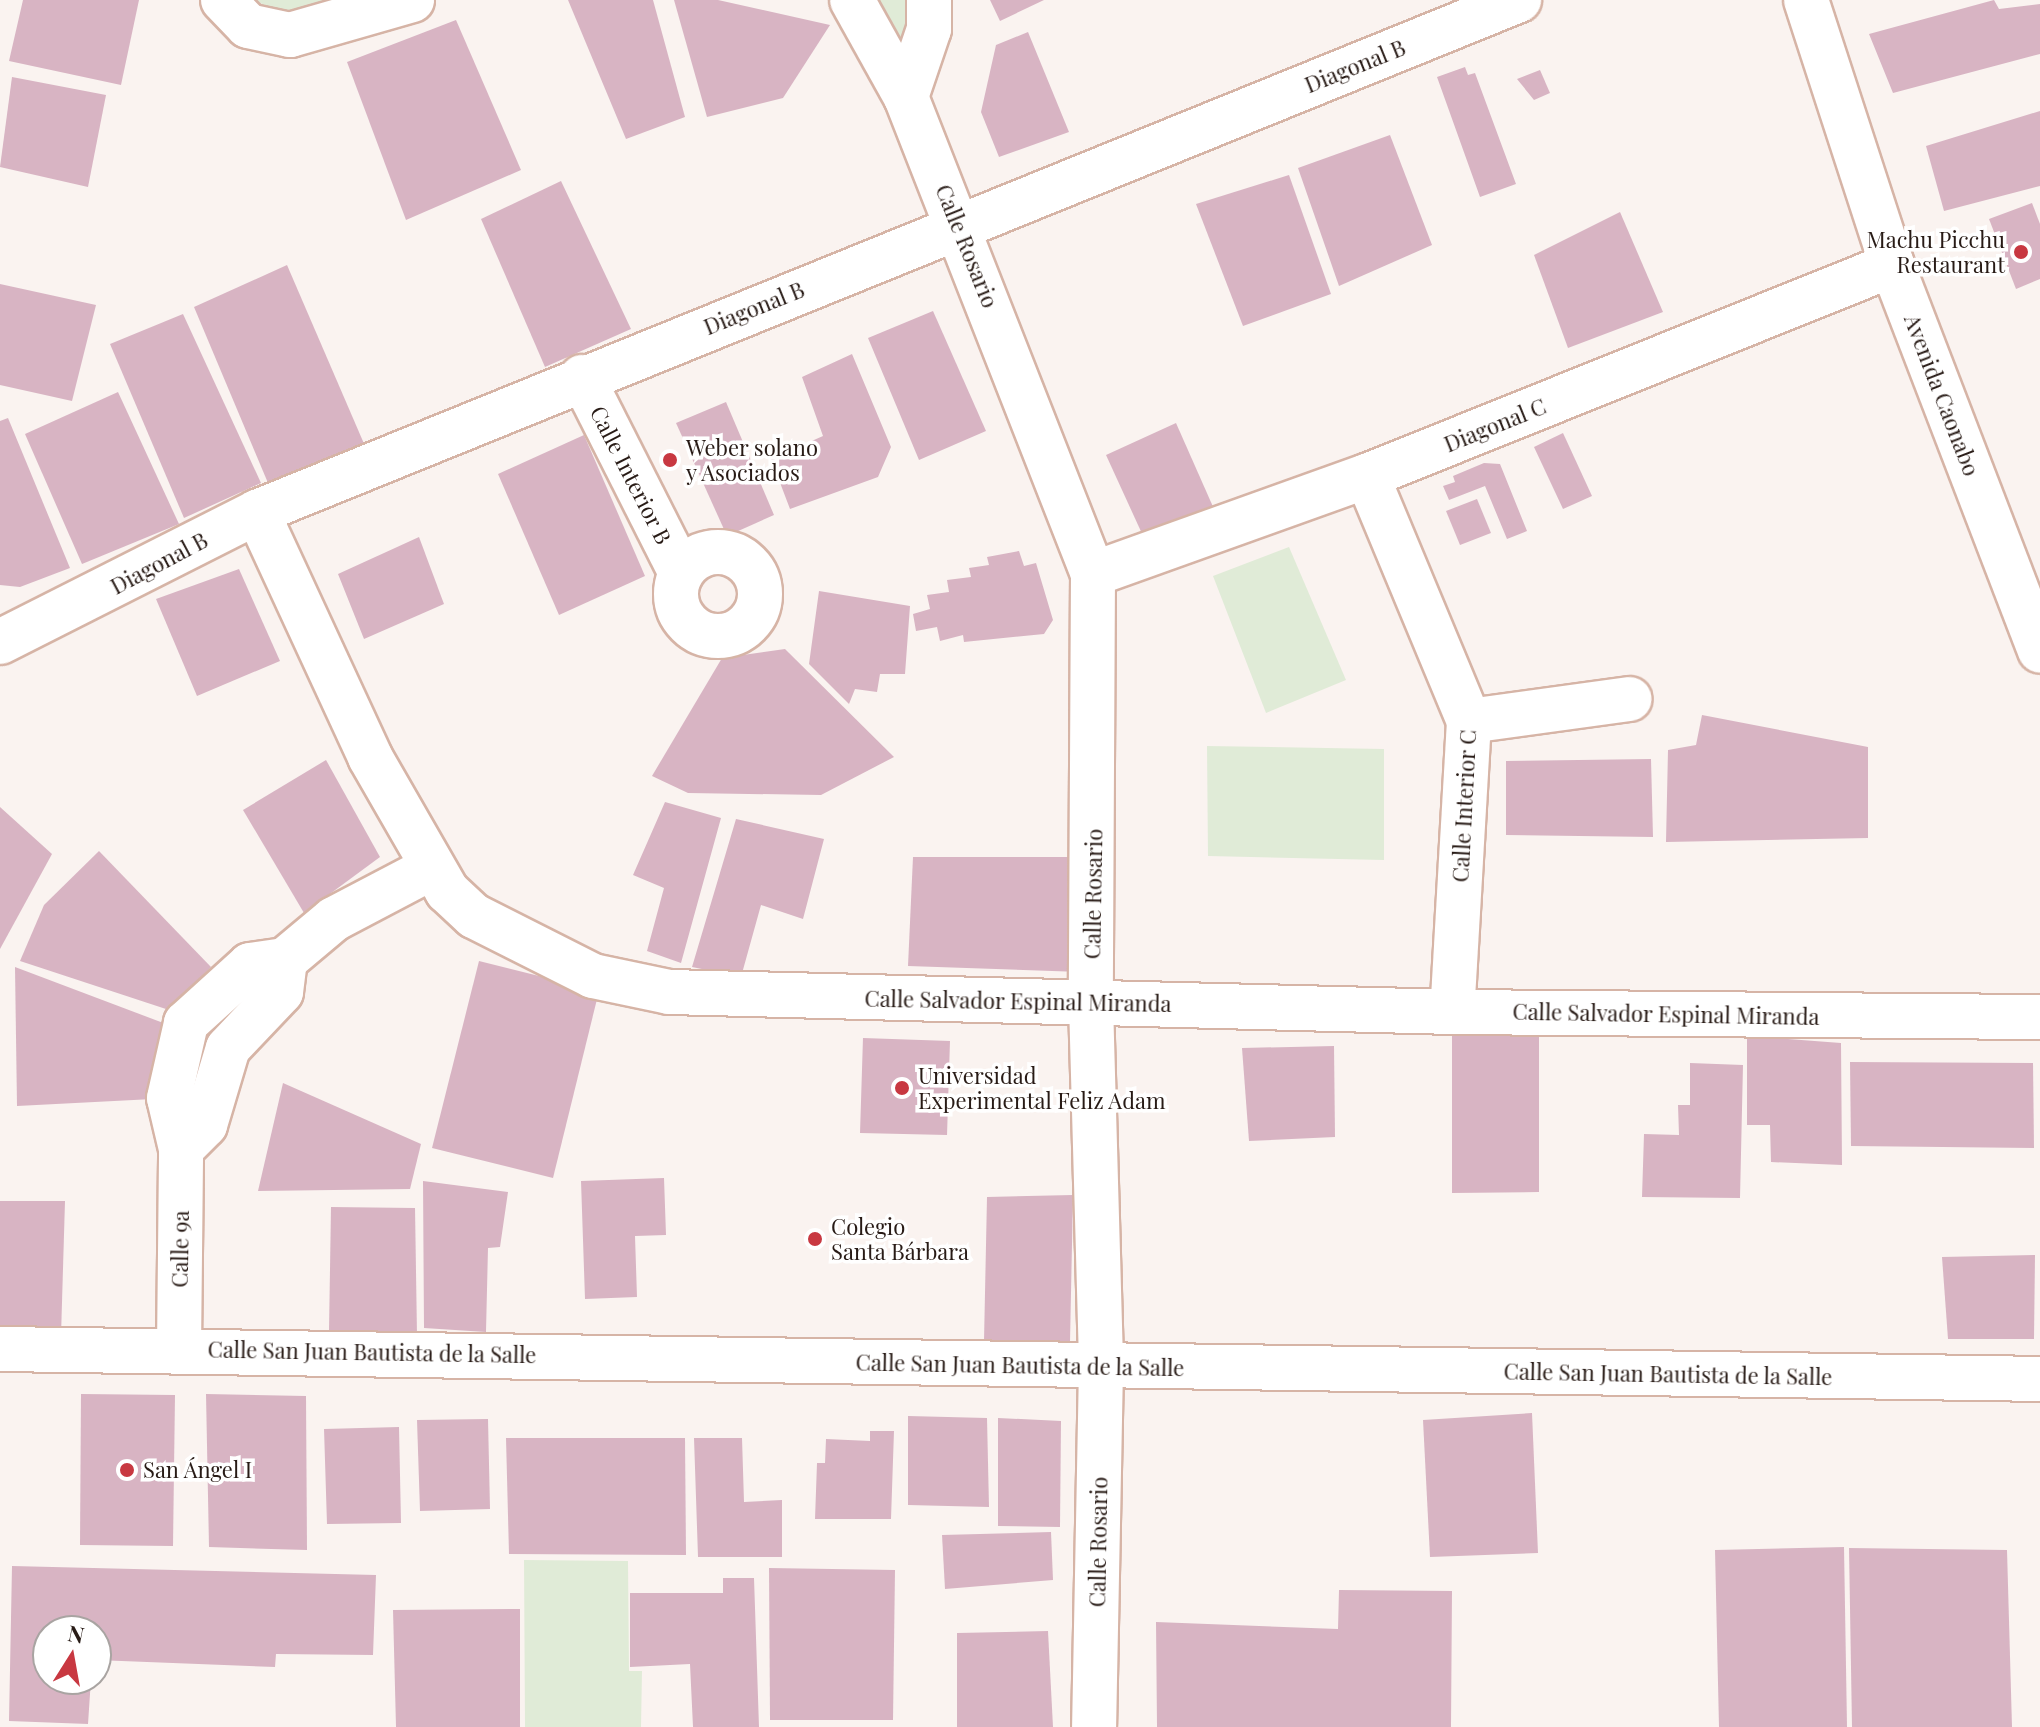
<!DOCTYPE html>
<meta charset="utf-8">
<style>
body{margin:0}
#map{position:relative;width:2040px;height:1727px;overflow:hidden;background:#faf3f0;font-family:"Playfair Display",serif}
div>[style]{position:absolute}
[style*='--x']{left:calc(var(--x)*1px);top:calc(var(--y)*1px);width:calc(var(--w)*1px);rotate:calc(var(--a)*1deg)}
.green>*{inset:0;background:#e0ebd7}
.building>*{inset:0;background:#d8b4c3}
.roads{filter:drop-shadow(2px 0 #d6b4a6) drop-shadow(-2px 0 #d6b4a6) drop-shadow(0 2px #d6b4a6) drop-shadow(0 -2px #d6b4a6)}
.minor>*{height:44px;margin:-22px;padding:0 22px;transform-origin:22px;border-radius:22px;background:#fff}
.minor>.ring{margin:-22px;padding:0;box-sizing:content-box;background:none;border:44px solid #fff;border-radius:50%}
.dots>*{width:22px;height:22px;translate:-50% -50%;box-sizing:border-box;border:4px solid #fff;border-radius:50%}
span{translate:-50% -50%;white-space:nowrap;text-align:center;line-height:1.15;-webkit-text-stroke:7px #fff;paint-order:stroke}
.street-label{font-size:22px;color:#281b16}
.poi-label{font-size:22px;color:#281b16}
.right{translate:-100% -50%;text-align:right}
.left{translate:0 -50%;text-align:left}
.north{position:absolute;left:32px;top:1615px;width:80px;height:80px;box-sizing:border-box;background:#fff;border:2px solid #a9a4a2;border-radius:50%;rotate:11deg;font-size:22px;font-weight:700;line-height:32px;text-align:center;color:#281b16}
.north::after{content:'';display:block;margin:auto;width:28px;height:36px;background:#c83841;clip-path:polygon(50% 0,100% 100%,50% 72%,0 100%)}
</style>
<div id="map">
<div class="green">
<div style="clip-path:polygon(256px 0,330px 0,282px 17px)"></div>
<div style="clip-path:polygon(862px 0,917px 0,898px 63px)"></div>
<div style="clip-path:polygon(1289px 547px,1346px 680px,1266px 713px,1213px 576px)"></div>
<div style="clip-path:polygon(1207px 746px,1384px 749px,1384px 860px,1208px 856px)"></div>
<div style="clip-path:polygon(524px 1560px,628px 1561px,629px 1671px,642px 1671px,641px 1727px,525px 1727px)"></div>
</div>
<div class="building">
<div style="clip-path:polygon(23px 0,139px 0,121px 85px,9px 61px)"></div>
<div style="clip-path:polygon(568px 0,653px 0,685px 117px,626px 139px)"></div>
<div style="clip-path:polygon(674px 0,718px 0,830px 25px,783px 98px,707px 117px)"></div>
<div style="clip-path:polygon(990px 0,1044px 0,1000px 21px)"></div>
<div style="clip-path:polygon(1994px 0,1999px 9px,2040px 4px,2040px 54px,1893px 93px,1869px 34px)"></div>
<div style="clip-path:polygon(456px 20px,521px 170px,406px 220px,347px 62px)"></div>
<div style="clip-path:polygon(1028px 32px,1069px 132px,999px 157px,981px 112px,996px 45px)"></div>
<div style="clip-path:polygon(1465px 67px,1468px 75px,1475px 73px,1516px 184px,1480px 197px,1437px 77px)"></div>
<div style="clip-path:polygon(1540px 70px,1550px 93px,1534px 100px,1517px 79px)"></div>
<div style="clip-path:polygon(12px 77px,106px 95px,88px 187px,0 167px)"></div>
<div style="clip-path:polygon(2040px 111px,2040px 186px,1944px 211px,1926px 146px)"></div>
<div style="clip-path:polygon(1390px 135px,1432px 245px,1339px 286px,1298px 168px)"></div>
<div style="clip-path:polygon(1289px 175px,1331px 294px,1243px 326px,1196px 204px)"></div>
<div style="clip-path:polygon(561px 181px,631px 329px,545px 367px,481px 219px)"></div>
<div style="clip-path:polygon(2032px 203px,2040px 224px,2040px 279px,2016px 289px,1989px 219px)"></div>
<div style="clip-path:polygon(1620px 212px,1663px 312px,1568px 348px,1534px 255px)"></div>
<div style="clip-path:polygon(287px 265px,365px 446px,268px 483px,194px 307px)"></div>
<div style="clip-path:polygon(0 284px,96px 305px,72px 401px,0 385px)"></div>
<div style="clip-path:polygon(933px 311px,986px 431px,919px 460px,868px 338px)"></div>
<div style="clip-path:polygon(183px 314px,261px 483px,184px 518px,110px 344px)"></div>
<div style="clip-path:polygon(852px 354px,891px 447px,878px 477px,790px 509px,771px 459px,823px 436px,802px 377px)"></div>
<div style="clip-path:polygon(118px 392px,179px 524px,82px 564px,25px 434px)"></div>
<div style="clip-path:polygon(726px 402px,774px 515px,727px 536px,676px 423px)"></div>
<div style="clip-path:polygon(8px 418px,70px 568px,20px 587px,0 585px,0 421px)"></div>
<div style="clip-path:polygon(1176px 423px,1214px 509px,1144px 538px,1106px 455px)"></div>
<div style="clip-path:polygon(1563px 433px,1592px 496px,1563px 509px,1534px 447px)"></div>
<div style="clip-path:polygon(584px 435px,645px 576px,559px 615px,498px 474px)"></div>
<div style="clip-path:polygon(1484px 463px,1500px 464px,1527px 531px,1507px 539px,1485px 486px,1449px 500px,1443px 486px,1455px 482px,1453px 476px)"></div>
<div style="clip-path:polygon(1477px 499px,1491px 533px,1460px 545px,1446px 511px)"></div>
<div style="clip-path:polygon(419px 537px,444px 604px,364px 639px,338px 574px)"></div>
<div style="clip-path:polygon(1019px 551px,1024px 566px,1036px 563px,1053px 620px,1044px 634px,964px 642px,963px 635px,940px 641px,937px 627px,916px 631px,913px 614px,930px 609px,927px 595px,949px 592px,947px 580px,971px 577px,969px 568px,989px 565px,987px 557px)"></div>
<div style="clip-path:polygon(239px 569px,280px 661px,197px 696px,156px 599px)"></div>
<div style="clip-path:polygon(819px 591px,910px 606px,905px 674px,880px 674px,877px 692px,855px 689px,849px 704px,809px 664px)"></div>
<div style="clip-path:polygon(785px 649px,894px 757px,821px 795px,688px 793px,652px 776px,722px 658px)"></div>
<div style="clip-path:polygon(1702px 715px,1868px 747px,1868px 838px,1666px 842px,1668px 750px,1696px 745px)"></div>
<div style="clip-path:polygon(1651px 759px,1653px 837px,1506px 835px,1506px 761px)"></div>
<div style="clip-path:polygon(326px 760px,380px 857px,304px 913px,243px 810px)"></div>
<div style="clip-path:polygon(665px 802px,721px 818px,681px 963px,647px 951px,664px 888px,633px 875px)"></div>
<div style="clip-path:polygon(0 807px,52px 854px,0 949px)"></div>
<div style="clip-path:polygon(736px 819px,824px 839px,803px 919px,761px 905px,741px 977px,692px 967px)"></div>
<div style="clip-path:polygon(99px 851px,211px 967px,169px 1010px,20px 961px,44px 905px)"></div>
<div style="clip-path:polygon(913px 857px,1082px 857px,1081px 972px,908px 966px)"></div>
<div style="clip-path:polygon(479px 961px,599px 991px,553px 1178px,432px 1148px)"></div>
<div style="clip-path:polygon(15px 967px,166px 1024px,153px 1099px,17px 1106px)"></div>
<div style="clip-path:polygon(1539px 1032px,1539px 1192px,1452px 1193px,1452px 1036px)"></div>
<div style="clip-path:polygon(1747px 1036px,1841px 1043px,1842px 1165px,1771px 1162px,1770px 1125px,1747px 1125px)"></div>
<div style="clip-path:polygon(863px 1038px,950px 1041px,947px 1135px,860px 1133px)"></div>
<div style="clip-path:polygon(1334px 1046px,1335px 1137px,1249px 1141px,1242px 1048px)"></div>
<div style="clip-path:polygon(1850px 1062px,2033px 1063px,2034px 1148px,1851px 1146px)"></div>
<div style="clip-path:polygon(1690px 1063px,1743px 1065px,1740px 1198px,1642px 1197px,1644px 1134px,1679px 1135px,1678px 1105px,1690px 1105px)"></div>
<div style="clip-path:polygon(283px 1083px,421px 1144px,410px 1189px,258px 1191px)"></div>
<div style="clip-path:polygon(664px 1178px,666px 1235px,635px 1236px,637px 1297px,585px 1299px,581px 1181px)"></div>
<div style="clip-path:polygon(423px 1181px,508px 1192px,500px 1247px,488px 1248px,486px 1332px,424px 1328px)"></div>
<div style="clip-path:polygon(1073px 1195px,1070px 1342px,984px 1341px,987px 1197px)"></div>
<div style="clip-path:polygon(0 1201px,65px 1201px,61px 1336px,0 1336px)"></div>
<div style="clip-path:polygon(331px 1207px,415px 1208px,417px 1336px,329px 1332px)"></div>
<div style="clip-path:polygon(2035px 1255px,2034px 1339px,1948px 1339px,1942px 1257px)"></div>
<div style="clip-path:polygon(81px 1394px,175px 1395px,173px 1546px,80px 1545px)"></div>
<div style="clip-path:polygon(206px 1394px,306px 1396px,307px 1550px,209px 1547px)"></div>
<div style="clip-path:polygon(1532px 1413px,1538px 1553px,1430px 1557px,1423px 1420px)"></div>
<div style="clip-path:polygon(908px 1416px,987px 1418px,989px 1507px,908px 1505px)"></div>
<div style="clip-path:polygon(998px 1418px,1061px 1421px,1060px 1527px,998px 1526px)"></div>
<div style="clip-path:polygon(488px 1419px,490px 1509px,420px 1511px,417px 1420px)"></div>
<div style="clip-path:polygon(399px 1427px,401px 1523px,327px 1524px,324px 1429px)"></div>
<div style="clip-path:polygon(870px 1431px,894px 1431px,891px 1519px,815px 1519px,817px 1463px,825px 1463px,826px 1439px,870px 1441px)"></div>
<div style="clip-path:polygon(506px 1438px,685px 1438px,686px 1555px,509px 1554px)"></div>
<div style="clip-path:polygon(694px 1438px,742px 1438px,744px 1502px,782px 1500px,782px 1557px,698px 1557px)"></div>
<div style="clip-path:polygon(1051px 1532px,1053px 1580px,945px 1589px,942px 1535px)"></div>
<div style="clip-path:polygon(1844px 1547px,1847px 1727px,1719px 1727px,1715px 1550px)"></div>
<div style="clip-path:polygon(1849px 1548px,2007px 1550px,2012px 1727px,1852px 1727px)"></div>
<div style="clip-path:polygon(12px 1566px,376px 1575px,373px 1655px,276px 1654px,275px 1667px,96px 1660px,96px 1631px,48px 1631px,48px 1679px,91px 1679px,88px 1724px,9px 1721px)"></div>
<div style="clip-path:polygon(769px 1568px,895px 1570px,893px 1720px,770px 1720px)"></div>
<div style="clip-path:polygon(723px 1578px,754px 1578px,759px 1727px,693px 1727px,690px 1664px,630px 1667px,630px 1593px,723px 1593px)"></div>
<div style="clip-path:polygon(1339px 1590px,1452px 1591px,1451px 1727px,1157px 1727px,1156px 1622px,1338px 1629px)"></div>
<div style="clip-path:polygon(520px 1609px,520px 1727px,396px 1727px,393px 1610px)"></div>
<div style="clip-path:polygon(1048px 1631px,1053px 1727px,957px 1727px,957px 1633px)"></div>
</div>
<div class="roads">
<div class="minor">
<div style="--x:223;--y:0;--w:36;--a:46"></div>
<div style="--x:248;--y:26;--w:43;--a:12.1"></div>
<div style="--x:290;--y:35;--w:127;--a:-16"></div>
<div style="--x:852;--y:0;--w:111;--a:60.9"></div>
<div style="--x:906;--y:97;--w:512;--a:68.59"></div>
<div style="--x:1093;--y:574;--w:429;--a:90.3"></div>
<div style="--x:1091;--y:1003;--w:364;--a:88.4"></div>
<div style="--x:1101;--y:1367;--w:360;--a:91.1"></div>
<div style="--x:1806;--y:0;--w:279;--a:72"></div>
<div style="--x:1892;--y:265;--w:413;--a:69"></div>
<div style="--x:906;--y:97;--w:72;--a:-71.3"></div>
<div style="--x:929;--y:29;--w:29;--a:-90"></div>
<div style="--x:582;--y:377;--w:220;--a:63.2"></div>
<div style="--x:1367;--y:476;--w:265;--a:67.4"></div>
<div style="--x:1469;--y:721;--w:291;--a:93.3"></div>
<div style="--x:257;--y:512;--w:270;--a:65.2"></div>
<div style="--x:370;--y:757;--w:155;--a:60.1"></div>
<div style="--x:447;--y:891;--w:37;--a:43"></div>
<div style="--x:474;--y:916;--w:133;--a:26.8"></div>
<div style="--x:593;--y:976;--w:78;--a:11.9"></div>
<div style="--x:669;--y:992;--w:783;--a:1.46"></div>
<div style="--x:1452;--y:1012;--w:588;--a:0.49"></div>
<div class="ring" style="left:676px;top:552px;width:40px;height:40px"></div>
<div style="--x:1093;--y:574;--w:291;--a:-19.7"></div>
<div style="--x:1367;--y:476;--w:566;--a:-21.9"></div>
<div style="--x:0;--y:642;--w:288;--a:-26.8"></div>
<div style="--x:257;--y:512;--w:1362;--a:-22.08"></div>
<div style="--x:1469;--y:721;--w:162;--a:-7.8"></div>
<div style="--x:181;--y:1149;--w:34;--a:-45"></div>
<div style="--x:205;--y:1125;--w:80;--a:-73.4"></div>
<div style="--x:228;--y:1048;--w:77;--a:-46.6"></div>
<div style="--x:281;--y:992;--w:32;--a:-83"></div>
<div style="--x:0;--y:1349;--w:2040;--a:0.84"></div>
<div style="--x:179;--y:1349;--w:200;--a:-89.4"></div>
<div style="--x:181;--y:1149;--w:52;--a:-103.2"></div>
<div style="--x:169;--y:1098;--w:77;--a:-77.2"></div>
<div style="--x:186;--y:1023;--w:86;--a:-42.2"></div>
<div style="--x:250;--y:965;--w:35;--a:-8"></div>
<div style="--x:285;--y:960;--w:64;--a:-39.9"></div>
<div style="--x:334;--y:919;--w:110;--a:-27.7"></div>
</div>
</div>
<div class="dots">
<div style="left:2021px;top:252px;background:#c83841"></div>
<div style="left:670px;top:460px;background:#c83841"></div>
<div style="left:902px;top:1088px;background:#c83841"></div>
<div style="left:815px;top:1239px;background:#c83841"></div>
<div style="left:127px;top:1470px;background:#c83841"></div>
</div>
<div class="street-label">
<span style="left:1355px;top:66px;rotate:-22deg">Diagonal B</span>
<span style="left:967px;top:246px;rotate:68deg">Calle Rosario</span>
<span style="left:754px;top:308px;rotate:-22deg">Diagonal B</span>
<span style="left:1942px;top:395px;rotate:69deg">Avenida Caonabo</span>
<span style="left:1495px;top:425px;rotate:-22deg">Diagonal C</span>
<span style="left:631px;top:475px;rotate:63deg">Calle Interior B</span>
<span style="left:159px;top:563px;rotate:-28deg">Diagonal B</span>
<span style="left:1464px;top:806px;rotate:-87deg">Calle Interior C</span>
<span style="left:1093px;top:894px;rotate:-89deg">Calle Rosario</span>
<span style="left:1018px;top:1001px;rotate:1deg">Calle Salvador Espinal Miranda</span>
<span style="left:1666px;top:1014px;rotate:1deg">Calle Salvador Espinal Miranda</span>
<span style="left:180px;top:1249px;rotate:-89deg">Calle 9a</span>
<span style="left:372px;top:1352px;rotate:1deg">Calle San Juan Bautista de la Salle</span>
<span style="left:1020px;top:1365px;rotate:1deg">Calle San Juan Bautista de la Salle</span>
<span style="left:1668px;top:1374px;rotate:1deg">Calle San Juan Bautista de la Salle</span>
<span style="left:1098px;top:1542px;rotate:-89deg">Calle Rosario</span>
</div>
<div class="poi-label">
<span class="right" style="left:2005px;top:252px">Machu Picchu<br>Restaurant</span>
<span class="left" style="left:686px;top:460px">Weber solano<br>y Asociados</span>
<span class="left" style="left:918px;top:1088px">Universidad<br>Experimental Feliz Adam</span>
<span class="left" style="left:831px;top:1239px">Colegio<br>Santa Bárbara</span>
<span class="left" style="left:143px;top:1470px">San Ángel I</span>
</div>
<div class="north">N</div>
</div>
